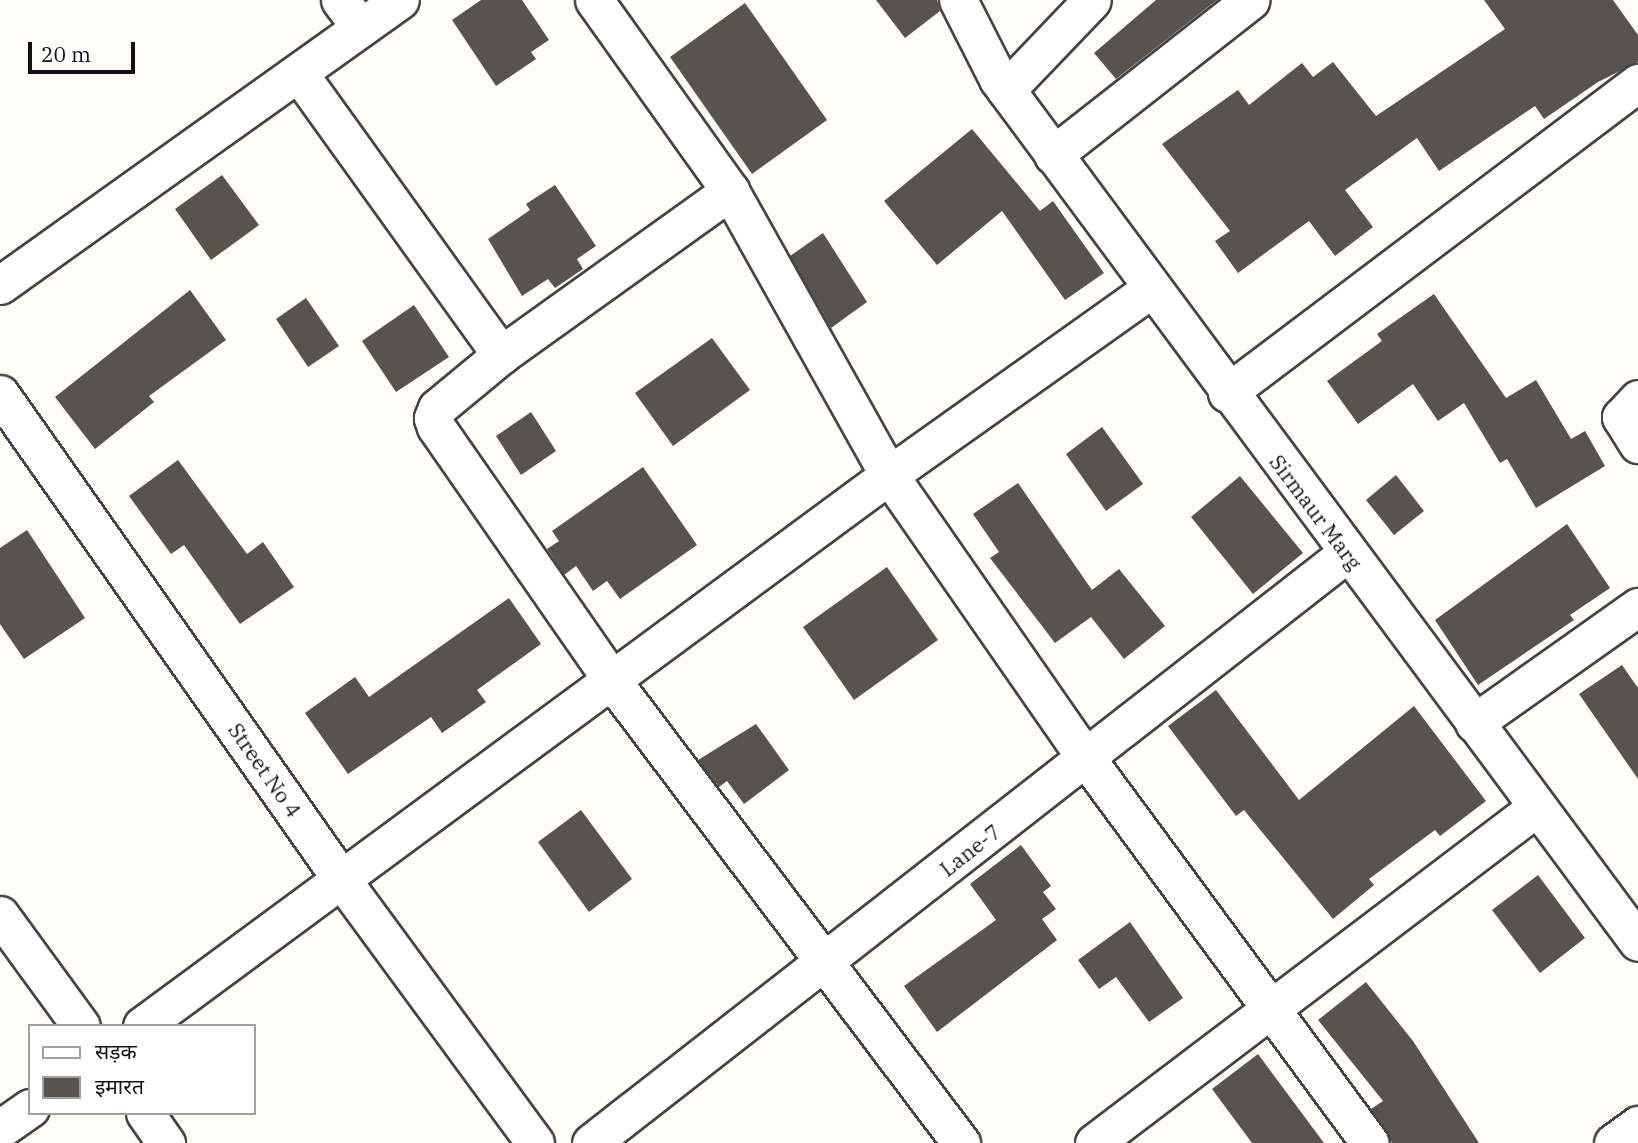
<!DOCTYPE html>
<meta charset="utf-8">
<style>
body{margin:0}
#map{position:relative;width:1638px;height:1143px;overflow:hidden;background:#fffdf5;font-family:"IBM Plex Serif","Noto Sans Devanagari",serif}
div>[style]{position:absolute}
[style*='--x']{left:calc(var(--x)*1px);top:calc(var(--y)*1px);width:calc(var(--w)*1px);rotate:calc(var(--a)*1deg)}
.building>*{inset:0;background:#5a524d}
.roads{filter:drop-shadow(2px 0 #444) drop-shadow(-2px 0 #444) drop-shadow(0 2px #444) drop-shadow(0 -2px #444)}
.street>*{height:37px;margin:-18.5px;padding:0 18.5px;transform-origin:18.5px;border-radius:18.5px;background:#fff}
span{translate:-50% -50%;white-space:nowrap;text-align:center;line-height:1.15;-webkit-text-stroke:7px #fff;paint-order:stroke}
.street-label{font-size:21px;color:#111}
.legend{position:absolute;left:28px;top:1024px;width:228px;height:91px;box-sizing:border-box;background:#fff;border:2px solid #a0a0a0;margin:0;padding:9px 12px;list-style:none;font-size:21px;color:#111}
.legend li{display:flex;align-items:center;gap:14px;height:35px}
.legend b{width:35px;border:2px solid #a0a0a0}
.scale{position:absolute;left:28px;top:42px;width:107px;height:32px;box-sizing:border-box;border:4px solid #111;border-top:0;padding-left:9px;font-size:21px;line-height:24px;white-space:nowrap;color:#111;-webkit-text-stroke:5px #fff;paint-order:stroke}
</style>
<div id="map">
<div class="building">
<div style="clip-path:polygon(481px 0,522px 0,549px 40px,531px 52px,536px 59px,496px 86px,452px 20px)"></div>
<div style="clip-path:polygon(876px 0,937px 0,940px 11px,905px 38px)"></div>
<div style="clip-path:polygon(1156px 0,1217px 0,1116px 79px,1094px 53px)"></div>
<div style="clip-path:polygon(1484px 0,1613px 0,1638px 35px,1638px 62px,1598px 82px,1544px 119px,1535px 106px,1439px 171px,1417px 138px,1345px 190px,1373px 227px,1335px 256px,1309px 221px,1238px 273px,1215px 241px,1230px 231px,1162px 144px,1238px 90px,1249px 105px,1302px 63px,1313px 77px,1333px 62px,1376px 116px,1505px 29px)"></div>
<div style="clip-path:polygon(745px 3px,827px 120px,752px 174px,670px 57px)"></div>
<div style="clip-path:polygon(972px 129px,1040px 211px,1053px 201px,1104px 273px,1065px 300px,1002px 211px,937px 265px,884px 201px)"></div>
<div style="clip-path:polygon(222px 175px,259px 225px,211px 260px,175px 209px)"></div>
<div style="clip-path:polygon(555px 185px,596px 246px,577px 259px,583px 269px,555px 288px,548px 279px,522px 296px,488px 239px,530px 210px,526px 204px)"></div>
<div style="clip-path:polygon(823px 233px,867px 302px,831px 328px,790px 256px)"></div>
<div style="clip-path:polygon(190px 290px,226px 340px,149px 396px,154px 402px,95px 449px,55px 397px)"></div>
<div style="clip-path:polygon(1434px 294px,1506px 398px,1536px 380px,1571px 439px,1585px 431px,1605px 466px,1536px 508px,1507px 459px,1500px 463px,1464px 403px,1438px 421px,1413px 384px,1358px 424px,1327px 381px,1382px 341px,1377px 334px)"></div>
<div style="clip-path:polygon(306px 298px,339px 346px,308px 367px,276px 319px)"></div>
<div style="clip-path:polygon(414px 305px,449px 357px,396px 392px,362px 341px)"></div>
<div style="clip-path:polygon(712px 338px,750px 390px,673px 446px,635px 393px)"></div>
<div style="clip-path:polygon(531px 412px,556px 451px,521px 475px,496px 436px)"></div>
<div style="clip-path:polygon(1102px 427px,1143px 484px,1106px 511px,1066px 454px)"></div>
<div style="clip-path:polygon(178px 460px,247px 554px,263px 542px,294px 587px,240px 624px,184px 545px,171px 554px,129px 496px)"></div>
<div style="clip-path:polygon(643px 467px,697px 545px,620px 599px,607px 581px,593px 591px,576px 566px,564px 575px,547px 549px,559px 541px,552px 531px)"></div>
<div style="clip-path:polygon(1396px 475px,1424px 511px,1394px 535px,1366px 500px)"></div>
<div style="clip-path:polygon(1240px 476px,1303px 553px,1253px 594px,1191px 517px)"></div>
<div style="clip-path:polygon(1018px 483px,1092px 590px,1119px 569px,1165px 626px,1124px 659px,1091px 617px,1055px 643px,990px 558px,999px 552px,973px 514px)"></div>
<div style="clip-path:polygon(1567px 524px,1610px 588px,1570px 615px,1574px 620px,1478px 685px,1435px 620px)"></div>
<div style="clip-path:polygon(27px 530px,85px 618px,24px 659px,0 624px,0 548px)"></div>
<div style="clip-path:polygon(887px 567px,938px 640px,854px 700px,803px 627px)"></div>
<div style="clip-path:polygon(509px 598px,541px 644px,477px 690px,486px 702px,442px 733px,431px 717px,348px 774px,305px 713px,355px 677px,369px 697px)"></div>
<div style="clip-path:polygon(1622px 665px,1638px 688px,1638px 779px,1579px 694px)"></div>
<div style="clip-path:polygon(1216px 690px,1299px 800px,1414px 706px,1486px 801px,1440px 836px,1435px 830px,1369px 879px,1374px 885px,1333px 919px,1244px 810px,1236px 816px,1168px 726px)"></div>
<div style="clip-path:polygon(756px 724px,789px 770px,744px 804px,727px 781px,719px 787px,698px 760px)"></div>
<div style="clip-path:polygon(581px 810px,632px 879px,589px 912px,538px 842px)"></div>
<div style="clip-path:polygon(1021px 845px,1051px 886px,1043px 892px,1056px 909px,1042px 919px,1057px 940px,937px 1032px,904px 986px,996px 920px,970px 884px)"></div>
<div style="clip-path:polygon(1538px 875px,1585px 938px,1540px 973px,1492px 910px)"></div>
<div style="clip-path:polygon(1130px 922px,1183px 998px,1149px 1022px,1116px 977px,1099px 989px,1078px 960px)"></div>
<div style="clip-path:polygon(1366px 982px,1413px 1041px,1479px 1143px,1392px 1143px,1371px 1109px,1383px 1101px,1318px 1020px)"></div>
<div style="clip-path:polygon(1258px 1054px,1324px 1143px,1252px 1143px,1212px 1089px)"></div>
</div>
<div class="roads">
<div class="street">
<div style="--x:340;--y:0;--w:34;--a:53"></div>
<div style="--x:594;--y:0;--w:234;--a:54.5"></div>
<div style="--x:730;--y:191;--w:325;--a:60.8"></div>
<div style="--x:889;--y:475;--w:345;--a:55.2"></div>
<div style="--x:1086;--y:758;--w:478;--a:53.6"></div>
<div style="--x:958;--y:0;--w:89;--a:63.1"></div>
<div style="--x:998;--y:79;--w:1074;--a:53.44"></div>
<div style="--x:300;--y:75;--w:345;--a:54.3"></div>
<div style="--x:501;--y:355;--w:83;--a:140.4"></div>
<div style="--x:437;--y:408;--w:11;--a:112"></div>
<div style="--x:433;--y:418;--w:9;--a:72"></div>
<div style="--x:436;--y:427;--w:310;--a:55.2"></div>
<div style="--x:613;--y:682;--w:578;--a:52.95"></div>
<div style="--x:1006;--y:90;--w:124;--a:-46.3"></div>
<div style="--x:1053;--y:155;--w:251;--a:-38.1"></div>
<div style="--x:0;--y:285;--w:491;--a:-35.5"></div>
<div style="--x:501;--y:355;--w:282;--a:-35.6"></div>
<div style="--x:1227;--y:393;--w:515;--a:-37.03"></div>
<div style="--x:0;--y:394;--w:594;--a:54.87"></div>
<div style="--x:342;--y:880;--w:326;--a:53.7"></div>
<div style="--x:1638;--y:399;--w:25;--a:133"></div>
<div style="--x:1621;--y:417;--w:32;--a:58"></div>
<div style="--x:1474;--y:723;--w:201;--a:-35.3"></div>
<div style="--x:0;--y:915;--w:137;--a:53.9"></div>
<div style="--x:142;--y:1026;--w:928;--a:-36.41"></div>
<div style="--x:889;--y:475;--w:321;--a:-35.4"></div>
<div style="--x:145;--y:1113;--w:37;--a:55"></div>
<div style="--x:0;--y:1129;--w:37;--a:-35"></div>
<div style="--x:591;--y:1143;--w:959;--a:-37.97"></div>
<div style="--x:1094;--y:1143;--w:556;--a:-37.18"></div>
<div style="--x:1613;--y:1143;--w:31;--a:-36"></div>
</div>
</div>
<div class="street-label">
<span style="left:1316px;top:512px;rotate:53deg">Sirmaur Marg</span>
<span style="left:265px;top:770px;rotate:55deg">Street No 4</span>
<span style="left:970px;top:850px;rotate:-38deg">Lane-7</span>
</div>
<ul class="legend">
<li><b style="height:9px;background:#fff"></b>सड़क</li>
<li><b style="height:19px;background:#5a524d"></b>इमारत</li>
</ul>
<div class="scale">20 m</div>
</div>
